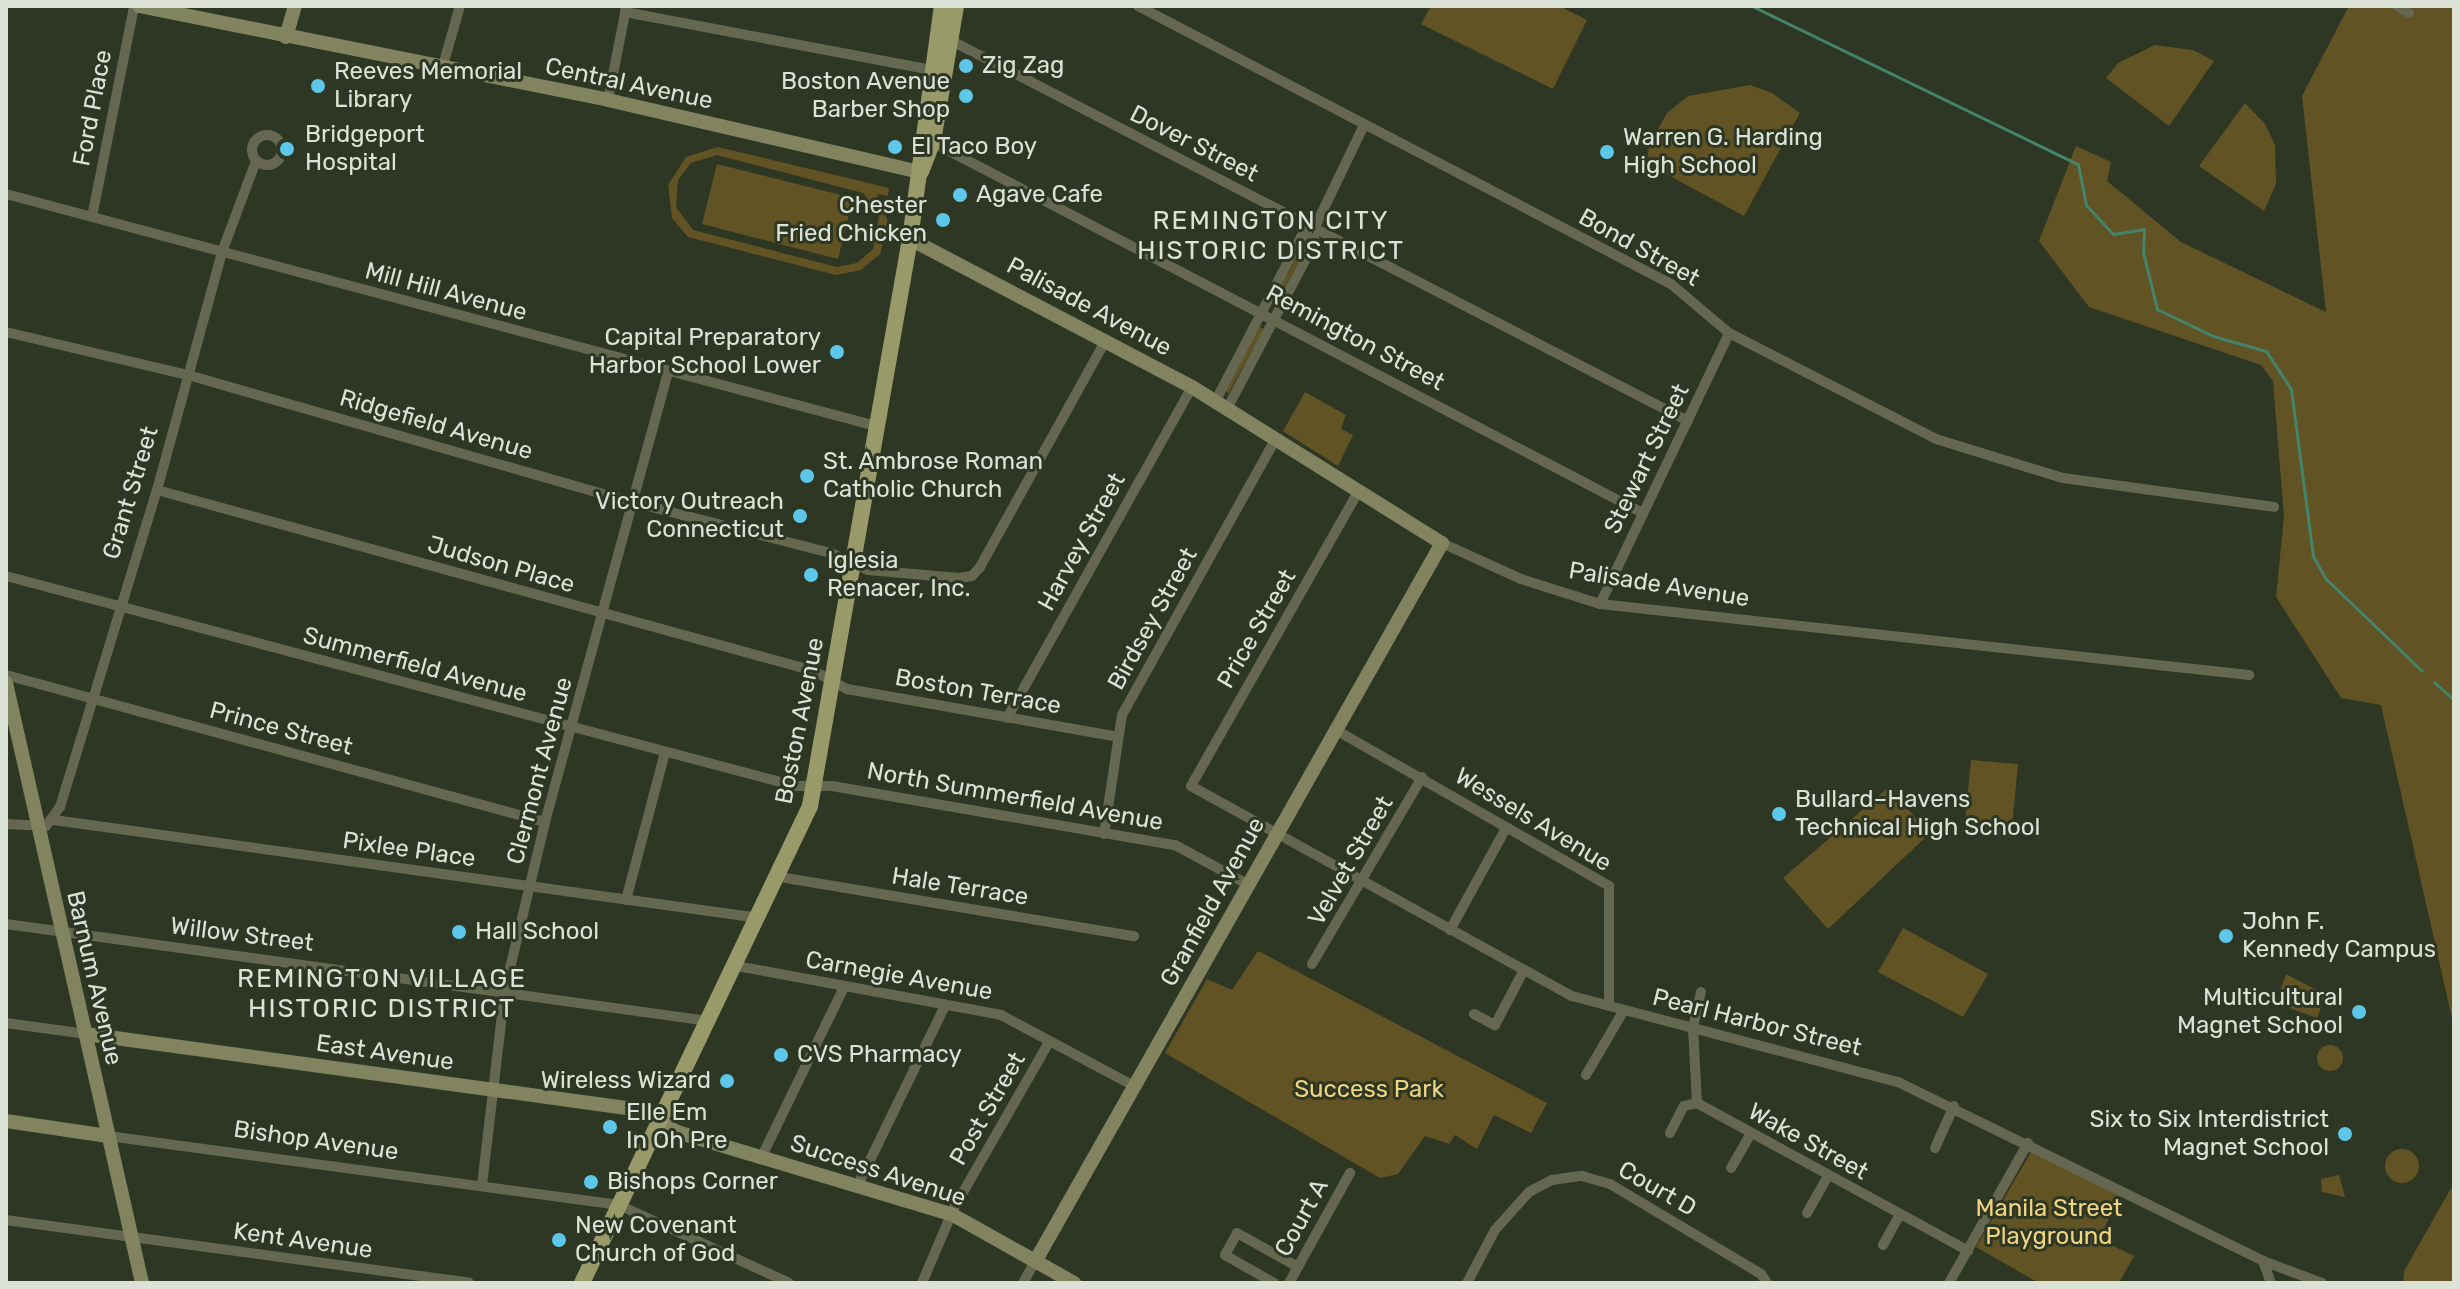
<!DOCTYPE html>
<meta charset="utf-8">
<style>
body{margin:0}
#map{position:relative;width:2460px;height:1289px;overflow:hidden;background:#2e3724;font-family:Rubik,sans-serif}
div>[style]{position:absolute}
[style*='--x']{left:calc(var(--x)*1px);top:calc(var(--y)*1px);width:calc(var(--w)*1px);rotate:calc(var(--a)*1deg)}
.green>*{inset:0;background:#615323}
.round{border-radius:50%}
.stream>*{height:3px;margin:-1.5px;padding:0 1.5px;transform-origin:1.5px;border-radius:1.5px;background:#43846a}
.street>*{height:10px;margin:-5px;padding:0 5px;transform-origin:5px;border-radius:5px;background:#666750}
.street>.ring{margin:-5px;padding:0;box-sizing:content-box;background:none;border:10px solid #666750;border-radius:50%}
.secondary>*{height:14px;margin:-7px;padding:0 7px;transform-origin:7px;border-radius:7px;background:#82845f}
.primary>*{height:16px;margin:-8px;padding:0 8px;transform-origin:8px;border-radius:8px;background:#989a6a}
.dots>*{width:22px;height:22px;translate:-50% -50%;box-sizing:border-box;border:4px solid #2e3724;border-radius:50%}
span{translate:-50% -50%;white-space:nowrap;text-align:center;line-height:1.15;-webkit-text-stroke:6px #2e3724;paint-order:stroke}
.poi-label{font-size:24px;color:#dce2d6}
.left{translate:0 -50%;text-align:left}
.right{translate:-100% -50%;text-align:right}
.street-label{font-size:24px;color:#dce2d6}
.park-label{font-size:24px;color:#f0d480}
.neighbourhood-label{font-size:26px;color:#dce2d6;letter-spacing:2px}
.frame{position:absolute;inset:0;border:8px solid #dce2d6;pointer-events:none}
</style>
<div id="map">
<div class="green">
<div style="clip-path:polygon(1431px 6px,1559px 6px,1587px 20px,1553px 89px,1421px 24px)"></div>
<div style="clip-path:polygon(2349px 6px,2454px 6px,2454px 1027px,2381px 705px,2341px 698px,2276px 597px,2284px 516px,2273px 381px,2261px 365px,2089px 307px,2039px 241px,2076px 146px,2111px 162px,2107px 181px,2181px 242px,2326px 312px,2302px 96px)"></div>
<div style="clip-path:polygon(2155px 45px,2193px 50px,2214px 61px,2169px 126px,2106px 78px,2118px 63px)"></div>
<div style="clip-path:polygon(1750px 85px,1772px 93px,1800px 113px,1744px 216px,1646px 163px,1650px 143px,1667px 113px,1688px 96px)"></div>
<div style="clip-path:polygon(2245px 103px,2265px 124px,2275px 145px,2276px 184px,2264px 211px,2199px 166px)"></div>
<div style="clip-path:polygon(evenodd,718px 147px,889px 188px,888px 196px,877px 194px,888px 222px,880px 254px,861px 270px,836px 275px,688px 237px,672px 218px,668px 185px,686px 157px,718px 147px,717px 155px,863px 193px,879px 216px,873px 249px,857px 263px,837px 267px,693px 230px,676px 207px,678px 180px,691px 163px,717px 155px)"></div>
<div style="clip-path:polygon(717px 164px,853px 198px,838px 259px,702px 224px)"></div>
<div style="clip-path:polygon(1307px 239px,1309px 242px,1276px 304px,1273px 300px)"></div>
<div style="clip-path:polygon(1259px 327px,1264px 329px,1228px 394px,1226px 391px)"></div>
<div style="clip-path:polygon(1305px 392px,1346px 415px,1341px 429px,1353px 435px,1338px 466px,1283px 431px)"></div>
<div style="clip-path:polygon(1971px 760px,2018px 764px,2011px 837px,1964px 833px)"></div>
<div style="clip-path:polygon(1889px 787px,1929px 834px,1828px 929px,1783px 878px)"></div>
<div style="clip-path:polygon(1903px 928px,1988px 974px,1963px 1017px,1878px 972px)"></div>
<div style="clip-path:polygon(1258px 951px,1547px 1103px,1531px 1133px,1494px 1115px,1477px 1149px,1455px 1135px,1449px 1144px,1425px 1136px,1398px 1174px,1380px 1178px,1165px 1053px,1207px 979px,1232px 990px)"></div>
<div style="clip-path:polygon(2286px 974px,2326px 995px,2317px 1018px,2276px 1003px)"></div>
<div class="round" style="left:2317px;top:1045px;width:26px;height:26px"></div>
<div class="round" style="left:2385px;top:1149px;width:34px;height:34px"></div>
<div style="clip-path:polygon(2031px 1152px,2121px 1193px,2099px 1239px,2134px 1256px,2119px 1283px,2039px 1283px,1976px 1247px)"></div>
<div style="clip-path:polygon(2339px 1175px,2345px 1197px,2322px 1192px,2321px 1179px)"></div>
<div style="clip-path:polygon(2454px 1183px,2454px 1283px,2403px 1283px,2404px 1271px)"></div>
</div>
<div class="stream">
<div style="--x:1752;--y:6;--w:362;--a:25.9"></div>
<div style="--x:2078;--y:164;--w:42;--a:79"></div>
<div style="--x:2086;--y:205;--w:40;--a:47"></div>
<div style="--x:2113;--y:234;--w:31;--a:-9"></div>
<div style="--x:2144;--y:229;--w:23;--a:92"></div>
<div style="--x:2143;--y:252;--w:59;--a:76.2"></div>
<div style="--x:2157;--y:309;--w:62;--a:25.7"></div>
<div style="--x:2213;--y:336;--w:55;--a:15.8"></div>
<div style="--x:2266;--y:351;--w:45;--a:56.7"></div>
<div style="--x:2291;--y:389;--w:168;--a:82.5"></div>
<div style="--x:2313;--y:556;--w:25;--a:61"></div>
<div style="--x:2325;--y:578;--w:134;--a:43.8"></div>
<div style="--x:2434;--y:682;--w:27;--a:42"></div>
</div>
<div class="street">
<div style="--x:1138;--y:6;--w:601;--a:27.55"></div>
<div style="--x:1671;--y:284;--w:76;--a:40.2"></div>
<div style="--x:1729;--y:333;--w:233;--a:27.1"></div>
<div style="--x:1936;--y:439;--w:133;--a:17.1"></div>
<div style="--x:2063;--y:478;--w:213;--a:7.8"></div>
<div style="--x:2397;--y:6;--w:14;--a:30"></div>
<div style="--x:625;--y:12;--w:319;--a:10.7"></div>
<div style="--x:946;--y:38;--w:835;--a:27.3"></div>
<div style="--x:442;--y:69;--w:66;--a:-74.1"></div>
<div style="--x:608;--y:100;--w:94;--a:-78.9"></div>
<div class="ring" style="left:252px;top:135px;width:20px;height:20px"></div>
<div style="--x:930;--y:141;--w:802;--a:27.56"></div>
<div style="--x:6;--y:194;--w:900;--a:14.93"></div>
<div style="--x:92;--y:217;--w:215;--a:-78.7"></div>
<div style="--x:6;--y:332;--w:187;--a:13.3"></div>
<div style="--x:188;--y:375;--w:462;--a:16"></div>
<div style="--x:632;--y:502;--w:205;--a:14.4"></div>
<div style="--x:831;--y:553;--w:41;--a:24.7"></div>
<div style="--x:868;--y:570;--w:91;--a:5"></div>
<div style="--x:959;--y:578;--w:13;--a:-9"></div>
<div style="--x:972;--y:576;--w:12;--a:-48"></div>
<div style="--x:980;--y:567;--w:260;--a:-61"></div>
<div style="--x:1215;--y:402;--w:186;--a:-62.5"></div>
<div style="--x:1301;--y:237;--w:15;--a:-32"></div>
<div style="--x:1227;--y:409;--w:187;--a:-62.3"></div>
<div style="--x:1314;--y:243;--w:14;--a:-90"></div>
<div style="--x:1314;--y:229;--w:115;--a:-64.3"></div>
<div style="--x:157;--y:490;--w:681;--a:15.4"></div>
<div style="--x:814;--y:671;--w:38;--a:29"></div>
<div style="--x:847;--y:689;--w:275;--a:10"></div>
<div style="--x:1358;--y:492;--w:338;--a:119.6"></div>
<div style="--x:1191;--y:786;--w:435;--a:28.9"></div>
<div style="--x:1572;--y:996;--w:337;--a:14.8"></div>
<div style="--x:1898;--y:1082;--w:407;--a:26.1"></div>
<div style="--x:2263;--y:1261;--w:63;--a:20.4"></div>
<div style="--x:1442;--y:543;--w:87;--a:24.5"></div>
<div style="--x:1521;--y:579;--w:83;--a:17.6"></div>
<div style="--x:1600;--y:604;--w:653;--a:6.24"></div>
<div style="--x:6;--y:576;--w:816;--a:14.9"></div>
<div style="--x:795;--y:786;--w:37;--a:0"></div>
<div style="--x:832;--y:786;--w:348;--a:9.8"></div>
<div style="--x:1175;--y:845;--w:82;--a:28.4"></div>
<div style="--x:1600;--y:604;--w:300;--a:-64.5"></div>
<div style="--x:6;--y:675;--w:559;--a:15.26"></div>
<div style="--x:1007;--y:718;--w:379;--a:-60.8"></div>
<div style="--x:1334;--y:729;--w:317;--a:29.7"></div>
<div style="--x:1609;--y:886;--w:120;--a:90"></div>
<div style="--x:54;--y:820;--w:712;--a:7.91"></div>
<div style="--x:6;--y:824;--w:40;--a:2.9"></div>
<div style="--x:46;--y:826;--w:24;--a:-54"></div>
<div style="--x:60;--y:807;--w:332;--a:-73"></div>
<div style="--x:157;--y:490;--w:247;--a:-74.7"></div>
<div style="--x:222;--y:252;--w:97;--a:-69.5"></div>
<div style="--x:1104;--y:834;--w:120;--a:-81.4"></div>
<div style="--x:1122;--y:715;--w:317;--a:-60.9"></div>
<div style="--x:780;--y:877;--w:359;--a:9.5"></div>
<div style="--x:626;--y:900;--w:153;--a:-75.2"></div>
<div style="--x:6;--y:924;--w:710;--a:7.86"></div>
<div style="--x:1450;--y:930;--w:116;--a:-61.2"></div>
<div style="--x:1312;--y:964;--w:217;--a:-59.5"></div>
<div style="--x:737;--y:966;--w:269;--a:10.5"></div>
<div style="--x:1001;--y:1015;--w:151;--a:28.1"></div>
<div style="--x:1701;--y:992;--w:36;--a:103"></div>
<div style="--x:1693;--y:1027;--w:76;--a:87"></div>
<div style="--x:1697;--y:1103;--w:309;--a:28.6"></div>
<div style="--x:1474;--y:1014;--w:24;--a:28"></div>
<div style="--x:1495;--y:1025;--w:60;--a:-62.2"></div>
<div style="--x:6;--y:1023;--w:81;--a:7.8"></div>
<div style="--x:1586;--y:1075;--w:75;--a:-59.7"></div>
<div style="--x:1670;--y:1133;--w:30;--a:-63"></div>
<div style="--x:1684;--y:1106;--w:13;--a:-13"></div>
<div style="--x:108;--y:1136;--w:516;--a:7.69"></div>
<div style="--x:619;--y:1205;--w:187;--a:24.6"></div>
<div style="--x:1935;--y:1148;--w:46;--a:-65.7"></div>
<div style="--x:762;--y:1156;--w:188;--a:-64.1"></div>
<div style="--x:1731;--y:1168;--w:39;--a:-60"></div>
<div style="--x:482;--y:1185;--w:197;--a:-83.3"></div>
<div style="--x:505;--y:989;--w:172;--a:-76.5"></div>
<div style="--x:545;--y:822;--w:466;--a:-74.7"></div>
<div style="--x:857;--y:1187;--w:203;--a:-64.1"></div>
<div style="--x:1807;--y:1213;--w:43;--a:-60.4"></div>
<div style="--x:6;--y:1220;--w:467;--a:7.7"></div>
<div style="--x:1883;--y:1245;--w:33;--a:-61"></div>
<div style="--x:2263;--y:1261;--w:23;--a:70"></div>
<div style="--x:922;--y:1283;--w:82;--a:-66.9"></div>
<div style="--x:954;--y:1208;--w:191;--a:-60.2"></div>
<div style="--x:1023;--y:1283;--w:26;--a:-61"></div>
<div style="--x:1274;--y:1283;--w:56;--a:-150.3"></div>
<div style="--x:1225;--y:1255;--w:25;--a:-61"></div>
<div style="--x:1237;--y:1233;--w:70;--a:29.1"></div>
<div style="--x:1289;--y:1283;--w:126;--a:-61"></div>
<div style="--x:1467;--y:1283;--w:60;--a:-62.2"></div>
<div style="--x:1495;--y:1230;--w:51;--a:-48.2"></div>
<div style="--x:1529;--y:1192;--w:26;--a:-28"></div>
<div style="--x:1552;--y:1180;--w:30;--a:-8"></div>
<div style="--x:1582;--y:1176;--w:29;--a:16"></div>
<div style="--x:1610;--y:1184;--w:176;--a:30.8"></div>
<div style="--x:1761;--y:1274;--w:11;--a:56"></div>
<div style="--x:1949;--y:1283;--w:161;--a:-60.6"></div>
</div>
<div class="secondary">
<div style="--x:139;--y:6;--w:478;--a:11.3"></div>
<div style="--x:608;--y:100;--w:321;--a:13"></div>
<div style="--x:286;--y:37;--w:32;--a:-74"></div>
<div style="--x:910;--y:239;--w:318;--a:27.7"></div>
<div style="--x:1192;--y:387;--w:295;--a:32"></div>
<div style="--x:1442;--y:543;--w:824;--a:119.52"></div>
<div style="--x:6;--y:683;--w:615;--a:77.23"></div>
<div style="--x:86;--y:1034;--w:560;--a:7.8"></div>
<div style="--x:641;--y:1110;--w:42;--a:31.4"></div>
<div style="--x:677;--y:1132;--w:288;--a:16.7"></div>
<div style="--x:953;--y:1215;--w:139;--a:29.3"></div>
<div style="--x:6;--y:1121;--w:103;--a:8.4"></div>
</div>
<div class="primary">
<div style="--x:921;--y:172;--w:33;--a:-69"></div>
<div style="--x:933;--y:141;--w:137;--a:-80.3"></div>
<div style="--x:582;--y:1283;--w:529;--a:-64.45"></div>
<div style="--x:810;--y:806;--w:576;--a:-80"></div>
<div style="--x:910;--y:239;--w:235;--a:-82.2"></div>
</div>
<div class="dots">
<div style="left:966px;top:66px;background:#5cc7e8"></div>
<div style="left:318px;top:86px;background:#5cc7e8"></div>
<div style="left:966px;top:96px;background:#5cc7e8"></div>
<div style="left:895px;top:147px;background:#5cc7e8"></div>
<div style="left:287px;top:149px;background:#5cc7e8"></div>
<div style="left:1607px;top:152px;background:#5cc7e8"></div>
<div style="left:960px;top:195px;background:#5cc7e8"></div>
<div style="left:943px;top:220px;background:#5cc7e8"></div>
<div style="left:837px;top:352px;background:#5cc7e8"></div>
<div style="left:807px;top:476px;background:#5cc7e8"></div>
<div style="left:800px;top:516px;background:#5cc7e8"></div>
<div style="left:811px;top:575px;background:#5cc7e8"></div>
<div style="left:1779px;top:814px;background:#5cc7e8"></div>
<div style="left:459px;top:932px;background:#5cc7e8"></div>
<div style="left:2226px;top:936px;background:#5cc7e8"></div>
<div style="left:2359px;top:1012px;background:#5cc7e8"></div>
<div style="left:781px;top:1055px;background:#5cc7e8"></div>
<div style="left:727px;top:1081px;background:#5cc7e8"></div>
<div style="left:610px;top:1127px;background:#5cc7e8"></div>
<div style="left:2345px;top:1134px;background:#5cc7e8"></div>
<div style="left:591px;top:1182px;background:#5cc7e8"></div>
<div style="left:559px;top:1240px;background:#5cc7e8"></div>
</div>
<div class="poi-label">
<span class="left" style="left:982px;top:66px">Zig Zag</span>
<span class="left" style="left:334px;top:86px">Reeves Memorial<br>Library</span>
<span class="right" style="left:950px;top:96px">Boston Avenue<br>Barber Shop</span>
<span class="left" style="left:305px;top:149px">Bridgeport<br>Hospital</span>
<span class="left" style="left:1623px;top:152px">Warren G. Harding<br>High School</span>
<span class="left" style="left:911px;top:147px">El Taco Boy</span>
<span class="left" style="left:976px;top:195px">Agave Cafe</span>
<span class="right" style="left:927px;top:220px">Chester<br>Fried Chicken</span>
<span class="right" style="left:821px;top:352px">Capital Preparatory<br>Harbor School Lower</span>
<span class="left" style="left:823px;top:476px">St. Ambrose Roman<br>Catholic Church</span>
<span class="right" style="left:784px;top:516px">Victory Outreach<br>Connecticut</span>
<span class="left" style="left:827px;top:575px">Iglesia<br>Renacer, Inc.</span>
<span class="left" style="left:1795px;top:814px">Bullard–Havens<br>Technical High School</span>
<span class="left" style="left:2242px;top:936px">John F.<br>Kennedy Campus</span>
<span class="left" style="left:475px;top:932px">Hall School</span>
<span class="right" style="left:2343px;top:1012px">Multicultural<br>Magnet School</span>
<span class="left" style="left:797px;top:1055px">CVS Pharmacy</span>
<span class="right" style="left:711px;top:1081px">Wireless Wizard</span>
<span class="left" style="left:626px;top:1127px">Elle Em<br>In Oh Pre</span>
<span class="right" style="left:2329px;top:1134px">Six to Six Interdistrict<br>Magnet School</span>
<span class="left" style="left:607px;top:1182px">Bishops Corner</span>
<span class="left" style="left:575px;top:1240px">New Covenant<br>Church of God</span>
</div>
<div class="street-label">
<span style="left:629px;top:84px;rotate:12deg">Central Avenue</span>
<span style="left:93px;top:108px;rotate:-79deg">Ford Place</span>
<span style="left:1194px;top:144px;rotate:27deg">Dover Street</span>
<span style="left:1639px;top:248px;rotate:29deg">Bond Street</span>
<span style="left:446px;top:292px;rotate:15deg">Mill Hill Avenue</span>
<span style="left:1089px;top:307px;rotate:28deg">Palisade Avenue</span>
<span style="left:1355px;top:338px;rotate:28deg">Remington Street</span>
<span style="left:436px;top:425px;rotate:16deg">Ridgefield Avenue</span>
<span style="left:1647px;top:459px;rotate:-64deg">Stewart Street</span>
<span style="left:131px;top:493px;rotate:-73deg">Grant Street</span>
<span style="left:1082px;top:542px;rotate:-61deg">Harvey Street</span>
<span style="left:501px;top:565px;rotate:16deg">Judson Place</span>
<span style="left:1659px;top:585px;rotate:9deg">Palisade Avenue</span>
<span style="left:1153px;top:619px;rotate:-61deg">Birdsey Street</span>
<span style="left:1257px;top:629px;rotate:-60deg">Price Street</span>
<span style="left:415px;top:665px;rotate:15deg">Summerfield Avenue</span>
<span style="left:978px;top:692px;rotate:10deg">Boston Terrace</span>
<span style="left:800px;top:721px;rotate:-79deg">Boston Avenue</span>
<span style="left:281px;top:729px;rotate:15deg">Prince Street</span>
<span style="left:540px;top:771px;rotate:-75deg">Clermont Avenue</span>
<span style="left:1015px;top:797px;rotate:10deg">North Summerfield Avenue</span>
<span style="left:1533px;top:820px;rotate:31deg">Wessels Avenue</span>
<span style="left:409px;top:850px;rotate:8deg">Pixlee Place</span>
<span style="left:1351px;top:861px;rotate:-60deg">Velvet Street</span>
<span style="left:960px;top:887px;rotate:9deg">Hale Terrace</span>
<span style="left:1213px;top:902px;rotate:-61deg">Granfield Avenue</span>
<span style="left:242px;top:935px;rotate:7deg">Willow Street</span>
<span style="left:899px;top:976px;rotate:10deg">Carnegie Avenue</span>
<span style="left:94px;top:978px;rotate:77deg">Barnum Avenue</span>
<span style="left:1757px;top:1023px;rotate:14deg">Pearl Harbor Street</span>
<span style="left:385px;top:1053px;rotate:8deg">East Avenue</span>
<span style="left:988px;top:1109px;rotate:-60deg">Post Street</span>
<span style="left:316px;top:1141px;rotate:8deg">Bishop Avenue</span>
<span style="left:1808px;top:1142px;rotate:29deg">Wake Street</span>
<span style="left:878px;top:1171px;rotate:18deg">Success Avenue</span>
<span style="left:1657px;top:1189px;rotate:30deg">Court D</span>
<span style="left:1302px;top:1218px;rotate:-61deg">Court A</span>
<span style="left:303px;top:1241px;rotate:8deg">Kent Avenue</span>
</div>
<div class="park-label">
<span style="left:1369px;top:1090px">Success Park</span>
<span style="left:2049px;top:1223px">Manila Street<br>Playground</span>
</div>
<div class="neighbourhood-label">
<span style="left:1271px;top:236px">REMINGTON CITY<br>HISTORIC DISTRICT</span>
<span style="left:382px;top:994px">REMINGTON VILLAGE<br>HISTORIC DISTRICT</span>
</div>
<div class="frame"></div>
</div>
